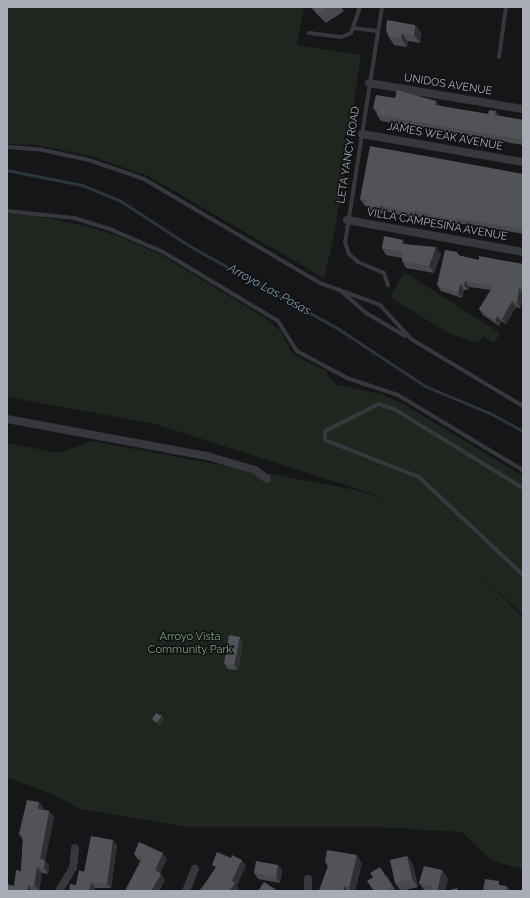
<!DOCTYPE html>
<style>
body{margin:0}
#map{position:relative;width:530px;height:898px;overflow:hidden;background:#161618;font-family:Raleway,sans-serif}
div>[style]{position:absolute}
[style*='--x']{left:calc(var(--x)*1px);top:calc(var(--y)*1px);width:calc(var(--w)*1px);rotate:calc(var(--a)*1deg)}
.green>*{inset:0;background:#1e261f}
.stream>*{height:2.5px;margin:-1.25px;padding:0 1.25px;transform-origin:1.25px;border-radius:1.25px;background:#2c353c}
.lane>*{height:4px;margin:-2px;padding:0 2px;transform-origin:2px;border-radius:2px;background:#37383d}
.street>*{height:8px;margin:-4px;padding:0 4px;transform-origin:4px;border-radius:4px;background:#37383d}
.wall>*{inset:0;background:#47494d}
.shaded-wall>*{inset:0;background:#2f3033}
.building>*{inset:0;background:#525359}
span{translate:-50% -50%;white-space:nowrap;text-align:center;line-height:1.15;-webkit-text-stroke:3px #111113;paint-order:stroke}
.street-label{font-size:11px;color:#a8adb8}
.park-label{font-size:11px;color:#7fa381}
.water-label{font-size:12px;color:#7f9bb3;font-style:italic}
.frame{position:absolute;inset:0;border:8px solid #a8adb8;pointer-events:none}
</style>
<div id="map">
<div class="green">
<div style="clip-path:polygon(7px 7px,304px 7px,297px 45px,361px 55px,334px 236px,324px 278px,148px 176px,90px 156px,37px 145px,7px 144px)"></div>
<div style="clip-path:polygon(7px 214px,37px 216px,86px 226px,118px 236px,161px 255px,262px 316px,281px 331px,293px 355px,327px 371px,329px 378px,337px 385px,381px 394px,405px 405px,523px 476px,523px 615px,479px 574px,523px 618px,523px 869px,492px 861px,462px 832px,377px 827px,188px 827px,80px 809px,51px 794px,7px 777px,7px 443px,59px 453px,92px 441px,351px 489px,392px 500px,155px 424px,7px 397px)"></div>
<div style="clip-path:polygon(404px 272px,500px 333px,494px 343px,483px 336px,478px 343px,448px 333px,390px 297px)"></div>
</div>
<div class="stream">
<div style="--x:7;--y:170;--w:76;--a:11.3"></div>
<div style="--x:82;--y:185;--w:42;--a:22.3"></div>
<div style="--x:121;--y:201;--w:82;--a:33.1"></div>
<div style="--x:190;--y:246;--w:171;--a:29.1"></div>
<div style="--x:339;--y:329;--w:103;--a:33.5"></div>
<div style="--x:425;--y:386;--w:75;--a:22.8"></div>
<div style="--x:494;--y:415;--w:33;--a:29"></div>
</div>
<div class="lane">
<div style="--x:382;--y:7;--w:238;--a:98.9"></div>
<div style="--x:345;--y:242;--w:13;--a:72"></div>
<div style="--x:349;--y:254;--w:12;--a:42"></div>
<div style="--x:358;--y:262;--w:28;--a:23"></div>
<div style="--x:384;--y:273;--w:13;--a:72"></div>
<div style="--x:353;--y:28;--w:25;--a:7"></div>
<div style="--x:309;--y:33;--w:33;--a:7"></div>
<div style="--x:342;--y:37;--w:10;--a:-24"></div>
<div style="--x:351;--y:33;--w:28;--a:-71"></div>
<div style="--x:499;--y:57;--w:50;--a:-82"></div>
<div style="--x:7;--y:147;--w:31;--a:4"></div>
<div style="--x:38;--y:149;--w:52;--a:12.2"></div>
<div style="--x:89;--y:160;--w:58;--a:19.1"></div>
<div style="--x:144;--y:179;--w:204;--a:30.6"></div>
<div style="--x:320;--y:283;--w:64;--a:20.1"></div>
<div style="--x:380;--y:305;--w:46;--a:47.6"></div>
<div style="--x:411;--y:339;--w:131;--a:30.9"></div>
<div style="--x:7;--y:211;--w:67;--a:6"></div>
<div style="--x:74;--y:218;--w:38;--a:17"></div>
<div style="--x:110;--y:229;--w:58;--a:23.5"></div>
<div style="--x:163;--y:252;--w:134;--a:31"></div>
<div style="--x:278;--y:321;--w:36;--a:58"></div>
<div style="--x:297;--y:351;--w:57;--a:28.4"></div>
<div style="--x:347;--y:378;--w:54;--a:18.4"></div>
<div style="--x:398;--y:395;--w:146;--a:31"></div>
<div style="--x:342;--y:292;--w:32;--a:41"></div>
<div style="--x:366;--y:313;--w:45;--a:30.5"></div>
<div style="--x:523;--y:488;--w:151;--a:-148.5"></div>
<div style="--x:394;--y:409;--w:16;--a:-162"></div>
<div style="--x:379;--y:404;--w:60;--a:153.4"></div>
<div style="--x:325;--y:431;--w:9;--a:90"></div>
<div style="--x:325;--y:440;--w:101;--a:21.5"></div>
<div style="--x:419;--y:477;--w:143;--a:43.3"></div>
</div>
<div class="street">
<div style="--x:369;--y:83;--w:156;--a:9.6"></div>
<div style="--x:362;--y:134;--w:163;--a:9.9"></div>
<div style="--x:347;--y:220;--w:179;--a:10.3"></div>
<div style="--x:7;--y:419;--w:203;--a:10.5"></div>
<div style="--x:207;--y:456;--w:50;--a:16.3"></div>
<div style="--x:255;--y:470;--w:15;--a:37"></div>
<div style="--x:308;--y:879;--w:12;--a:90"></div>
<div style="--x:59;--y:891;--w:27;--a:-59"></div>
<div style="--x:73;--y:868;--w:20;--a:-84"></div>
<div style="--x:186;--y:891;--w:24;--a:-68"></div>
</div>
<div class="wall">
<div style="clip-path:polygon(311px 7px,341px 7px,344px 11px,326px 23px,314px 11px)"></div>
<div style="clip-path:polygon(415px 25px,421px 33px,420px 43px,408px 41px,407px 47px,394px 45px,388px 36px,388px 35px,386px 31px)"></div>
<div style="clip-path:polygon(395px 98px,436px 101px,439px 106px,523px 120px,523px 145px,381px 121px,377px 115px,377px 114px,373px 108px)"></div>
<div style="clip-path:polygon(523px 174px,523px 234px,467px 224px,451px 224px,421px 217px,407px 217px,385px 211px,384px 214px,369px 211px,360px 199px)"></div>
<div style="clip-path:polygon(406px 244px,441px 254px,434px 273px,406px 268px,402px 261px,402px 258px,386px 255px,382px 248px)"></div>
<div style="clip-path:polygon(457px 252px,460px 256px,479px 260px,523px 264px,523px 294px,520px 308px,516px 307px,506px 324px,501px 321px,499px 326px,483px 315px,479px 309px,491px 290px,469px 287px,468px 290px,464px 290px,462px 298px,441px 291px,437px 285px)"></div>
<div style="clip-path:polygon(243px 643px,238px 670px,228px 669px,224px 663px)"></div>
<div style="clip-path:polygon(152px 719px,164px 719px,159px 725px,154px 721px)"></div>
<div style="clip-path:polygon(44px 808px,43px 810px,49px 811px,54px 817px,45px 860px,49px 866px,48px 874px,42px 873px,39px 891px,7px 891px,14px 886px,21px 871px,23px 840px,19px 834px)"></div>
<div style="clip-path:polygon(117px 845px,111px 888px,95px 888px,94px 891px,69px 891px,76px 885px,84px 872px)"></div>
<div style="clip-path:polygon(134px 854px,167px 859px,160px 873px,165px 880px,159px 891px,125px 891px,141px 861px,138px 860px)"></div>
<div style="clip-path:polygon(407px 856px,413px 865px,418px 887px,401px 891px,395px 883px)"></div>
<div style="clip-path:polygon(325px 862px,362px 863px,355px 891px,319px 891px,328px 867px)"></div>
<div style="clip-path:polygon(282px 870px,280px 883px,258px 879px,254px 873px)"></div>
<div style="clip-path:polygon(442px 870px,448px 879px,445px 891px,425px 891px,419px 883px)"></div>
<div style="clip-path:polygon(386px 875px,396px 891px,374px 891px)"></div>
</div>
<div class="shaded-wall">
<div style="clip-path:polygon(415px 25px,421px 33px,420px 43px,414px 35px)"></div>
<div style="clip-path:polygon(402px 33px,408px 41px,407px 47px,401px 38px)"></div>
<div style="clip-path:polygon(436px 101px,440px 106px,435px 105px)"></div>
<div style="clip-path:polygon(496px 111px,500px 117px,495px 115px)"></div>
<div style="clip-path:polygon(381px 205px,385px 211px,384px 214px,380px 208px)"></div>
<div style="clip-path:polygon(403px 240px,408px 247px,402px 244px)"></div>
<div style="clip-path:polygon(436px 247px,441px 254px,434px 273px,429px 266px)"></div>
<div style="clip-path:polygon(465px 281px,469px 287px,468px 290px,464px 285px)"></div>
<div style="clip-path:polygon(460px 284px,464px 290px,462px 298px,458px 293px)"></div>
<div style="clip-path:polygon(519px 288px,523px 294px,520px 308px,517px 302px)"></div>
<div style="clip-path:polygon(512px 301px,516px 307px,506px 324px,502px 319px)"></div>
<div style="clip-path:polygon(497px 316px,501px 321px,499px 326px,495px 320px)"></div>
<div style="clip-path:polygon(240px 637px,243px 643px,238px 670px,234px 665px)"></div>
<div style="clip-path:polygon(162px 716px,164px 719px,159px 725px,157px 722px)"></div>
<div style="clip-path:polygon(39px 802px,44px 808px,42px 815px,38px 809px)"></div>
<div style="clip-path:polygon(49px 811px,54px 817px,45px 860px,49px 866px,48px 874px,44px 868px,40px 859px)"></div>
<div style="clip-path:polygon(113px 840px,117px 845px,111px 888px,107px 883px)"></div>
<div style="clip-path:polygon(163px 853px,167px 859px,159px 876px,155px 870px)"></div>
<div style="clip-path:polygon(357px 855px,362px 863px,355px 891px,351px 891px,349px 887px)"></div>
<div style="clip-path:polygon(407px 856px,413px 865px,418px 887px,412px 879px)"></div>
<div style="clip-path:polygon(242px 860px,246px 866px,237px 886px,239px 889px,238px 891px,229px 891px,232px 881px)"></div>
<div style="clip-path:polygon(278px 865px,282px 870px,280px 883px,276px 877px)"></div>
<div style="clip-path:polygon(37px 867px,42px 873px,39px 891px,34px 885px)"></div>
<div style="clip-path:polygon(442px 870px,448px 879px,445px 891px,437px 891px)"></div>
<div style="clip-path:polygon(161px 874px,165px 880px,159px 891px,151px 891px)"></div>
<div style="clip-path:polygon(91px 883px,95px 888px,94px 891px,89px 891px)"></div>
<div style="clip-path:polygon(28px 885px,32px 891px,27px 891px)"></div>
<div style="clip-path:polygon(344px 886px,348px 891px,343px 891px)"></div>
<div style="clip-path:polygon(507px 886px,511px 891px,506px 891px)"></div>
</div>
<div class="building">
<div style="clip-path:polygon(313px 7px,327px 7px,318px 13px)"></div>
<div style="clip-path:polygon(387px 20px,415px 25px,414px 35px,402px 33px,401px 38px,388px 36px,389px 32px,386px 31px)"></div>
<div style="clip-path:polygon(397px 90px,436px 101px,435px 105px,488px 114px,489px 110px,496px 111px,495px 115px,523px 120px,523px 140px,377px 115px,378px 109px,373px 108px,376px 95px,395px 98px)"></div>
<div style="clip-path:polygon(370px 146px,523px 174px,523px 229px,463px 219px,447px 218px,417px 211px,403px 211px,381px 205px,380px 208px,365px 205px,366px 200px,360px 199px)"></div>
<div style="clip-path:polygon(384px 236px,403px 240px,402px 244px,436px 247px,429px 266px,402px 261px,403px 252px,382px 248px)"></div>
<div style="clip-path:polygon(445px 250px,457px 252px,457px 255px,479px 260px,479px 256px,523px 264px,523px 287px,519px 288px,517px 302px,512px 301px,502px 319px,497px 316px,495px 320px,479px 309px,493px 286px,465px 281px,464px 285px,460px 284px,458px 293px,437px 285px)"></div>
<div style="clip-path:polygon(229px 635px,240px 637px,234px 665px,224px 663px)"></div>
<div style="clip-path:polygon(156px 713px,162px 716px,157px 722px,152px 719px)"></div>
<div style="clip-path:polygon(27px 800px,39px 802px,38px 809px,49px 811px,40px 859px,45px 860px,44px 868px,37px 867px,34px 885px,28px 885px,27px 891px,7px 891px,7px 884px,14px 886px,16px 870px,21px 871px,23px 835px,19px 834px)"></div>
<div style="clip-path:polygon(91px 836px,113px 840px,107px 883px,91px 883px,89px 891px,69px 891px,70px 884px,76px 885px,79px 870px,84px 872px)"></div>
<div style="clip-path:polygon(139px 842px,163px 853px,155px 870px,161px 874px,151px 891px,125px 891px,142px 858px,134px 854px)"></div>
<div style="clip-path:polygon(327px 850px,357px 855px,349px 887px,344px 886px,343px 891px,319px 891px,329px 863px,325px 862px)"></div>
<div style="clip-path:polygon(217px 852px,231px 858px,232px 855px,242px 860px,232px 881px,235px 883px,229px 891px,199px 891px,206px 882px,216px 867px,212px 865px)"></div>
<div style="clip-path:polygon(407px 856px,412px 879px,395px 883px,390px 860px)"></div>
<div style="clip-path:polygon(256px 861px,278px 865px,276px 877px,254px 873px)"></div>
<div style="clip-path:polygon(424px 866px,442px 870px,437px 891px,433px 891px,432px 886px,419px 883px)"></div>
<div style="clip-path:polygon(380px 867px,392px 886px,384px 891px,374px 891px,367px 881px,373px 877px,370px 873px)"></div>
<div style="clip-path:polygon(485px 879px,499px 881px,499px 885px,507px 886px,506px 891px,483px 891px)"></div>
<div style="clip-path:polygon(264px 882px,278px 891px,258px 891px)"></div>
<div style="clip-path:polygon(457px 888px,458px 891px,447px 891px)"></div>
</div>
<div class="street-label">
<span style="left:448px;top:85px;rotate:9deg">UNIDOS AVENUE</span>
<span style="left:445px;top:137px;rotate:10deg">JAMES WEAK AVENUE</span>
<span style="left:349px;top:155px;rotate:-81deg">LETA YANCY ROAD</span>
<span style="left:437px;top:225px;rotate:10deg">VILLA CAMPESINA AVENUE</span>
</div>
<div class="park-label">
<span style="left:190px;top:644px">Arroyo Vista<br>Community Park</span>
</div>
<div class="water-label">
<span style="left:269px;top:290px;rotate:29deg">Arroyo Las Posas</span>
</div>
<div class="frame"></div>
</div>
